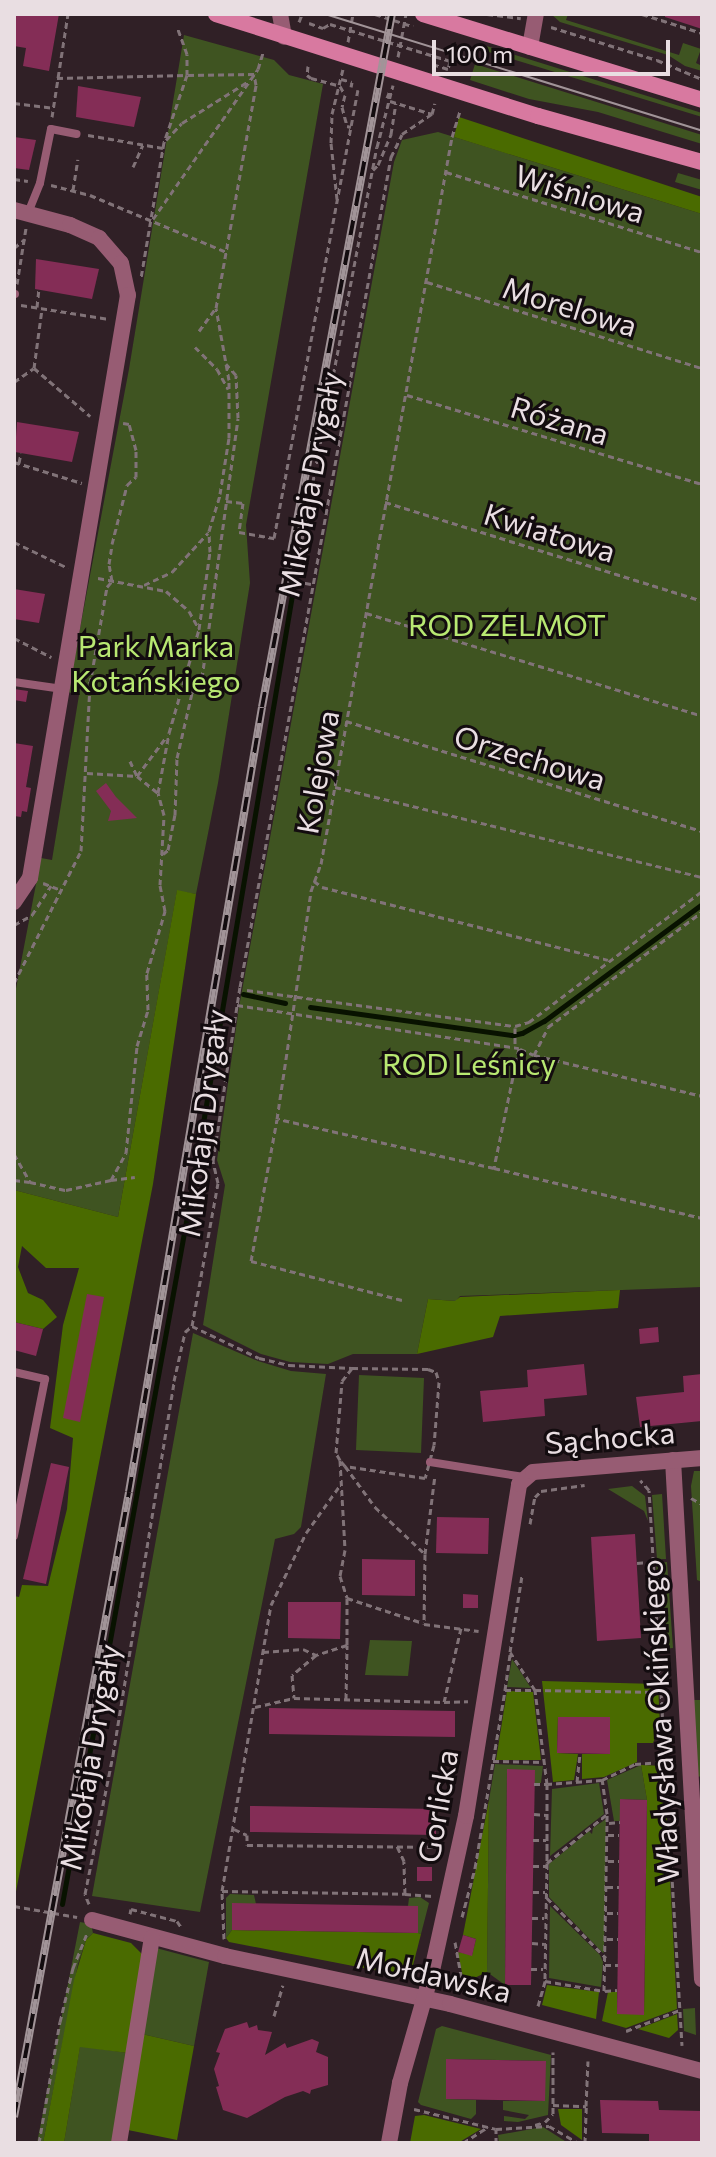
<!DOCTYPE html>
<meta charset="utf-8">
<style>
body{margin:0}
#map{position:relative;width:716px;height:2157px;overflow:hidden;background:#302026;font-family:Commissioner,sans-serif}
div>[style]{position:absolute}
[style*='--x']{left:calc(var(--x)*1px);top:calc(var(--y)*1px);width:calc(var(--w)*1px);rotate:calc(var(--a)*1deg)}
.green>*{inset:0;background:#3f5421}
.forest>*{inset:0;background:#4a6b00}
.stream>*{height:5px;margin:-2.5px;padding:0 2.5px;transform-origin:2.5px;border-radius:2.5px;background:#081200}
.building>*{inset:0;background:#842d56}
.path>*{height:3px;margin-top:-1.5px;transform-origin:0;background:repeating-linear-gradient(90deg,#817378 0 6px,transparent 0 10px)}
.service>*{height:8px;margin:-4px;padding:0 4px;transform-origin:4px;border-radius:4px;background:#975c73}
.minor>*{height:16px;margin:-8px;padding:0 8px;transform-origin:8px;border-radius:8px;background:#975c73}
.secondary>*{height:16px;margin:-8px;padding:0 8px;transform-origin:8px;border-radius:8px;background:#d879a0}
.tram>*{height:2px;margin:-1px;padding:0 1px;transform-origin:1px;border-radius:1px;background:#a19498}
.rail>*{height:8px;margin-top:-4px;transform-origin:0;background:repeating-linear-gradient(90deg,#130c0f 0 15px,#a19498 0 30px);box-sizing:border-box;border-block:2px solid #a19498}
span{translate:-50% -50%;white-space:nowrap;text-align:center;line-height:1.15;-webkit-text-stroke:6px #130c0f;paint-order:stroke}
.street-label{font-size:30px;color:#e9dee2}
.park-label{font-size:30px;color:#b8e872}
.frame{position:absolute;inset:0;border:16px solid #e9dee2;pointer-events:none}
.scale{position:absolute;left:432px;top:40px;width:238px;height:36px;box-sizing:border-box;border:4px solid #e9dee2;border-top:0;padding-left:10px;font-size:24px;line-height:28px;white-space:nowrap;color:#e9dee2;-webkit-text-stroke:6px #130c0f;paint-order:stroke}
</style>
<div id="map">
<div class="green">
<div style="clip-path:polygon(551px 14px,568px 14px,566px 20px,679px 55px,683px 43px,701px 49px,696px 63px,702px 66px,702px 71px,685px 66px,668px 55px,560px 22px)"></div>
<div style="clip-path:polygon(184px 35px,274px 60px,289px 75px,323px 84px,246px 525px,250px 583px,218px 783px,196px 894px,177px 891px,118px 1217px,14px 1190px,14px 999px,41px 858px,52px 860px,79px 695px,68px 692px,129px 369px)"></div>
<div style="clip-path:polygon(480px 44px,702px 113px,702px 117px,479px 49px)"></div>
<div style="clip-path:polygon(475px 64px,702px 135px,702px 144px,598px 112px,529px 99px,470px 80px)"></div>
<div style="clip-path:polygon(438px 132px,702px 214px,702px 1287px,460px 1296px,456px 1301px,428px 1299px,417px 1354px,353px 1354px,328px 1364px,290px 1362px,261px 1354px,203px 1325px,225px 1185px,217px 1160px,239px 1007px,394px 162px,402px 140px)"></div>
<div style="clip-path:polygon(678px 173px,702px 180px,702px 190px,675px 182px)"></div>
<div style="clip-path:polygon(193px 1333px,258px 1361px,291px 1371px,326px 1374px,301px 1527px,294px 1534px,275px 1539px,200px 1912px,92px 1896px)"></div>
<div style="clip-path:polygon(359px 1375px,424px 1378px,421px 1453px,356px 1450px)"></div>
<div style="clip-path:polygon(694px 1471px,702px 1471px,702px 1582px,697px 1580px,691px 1486px)"></div>
<div style="clip-path:polygon(632px 1486px,645px 1496px,648px 1521px,644px 1511px,608px 1489px)"></div>
<div style="clip-path:polygon(662px 1494px,666px 1559px,657px 1559px,652px 1495px)"></div>
<div style="clip-path:polygon(667px 1562px,673px 1648px,662px 1649px,656px 1563px)"></div>
<div style="clip-path:polygon(370px 1640px,412px 1641px,408px 1676px,365px 1675px)"></div>
<div style="clip-path:polygon(512px 1659px,531px 1688px,507px 1687px)"></div>
<div style="clip-path:polygon(693px 1700px,700px 1700px,702px 1776px,697px 1777px)"></div>
<div style="clip-path:polygon(495px 1764px,543px 1766px,541px 1783px,534px 1783px,534px 1770px,507px 1770px,505px 1985px,487px 1972px,489px 1800px)"></div>
<div style="clip-path:polygon(641px 1765px,647px 1800px,620px 1799px,620px 1821px,614px 1821px,607px 1780px)"></div>
<div style="clip-path:polygon(599px 1783px,604px 1814px,550px 1856px,552px 1789px)"></div>
<div style="clip-path:polygon(606px 1819px,604px 1952px,603px 1953px,549px 1897px,549px 1864px,589px 1831px,592px 1834px,593px 1828px)"></div>
<div style="clip-path:polygon(230px 1894px,254px 1895px,256px 1904px,232px 1904px,232px 1930px,226px 1938px,226px 1898px)"></div>
<div style="clip-path:polygon(420px 1897px,429px 1903px,421px 1934px,418px 1933px,418px 1907px,408px 1906px,409px 1898px)"></div>
<div style="clip-path:polygon(550px 1906px,600px 1955px,603px 1962px,601px 1987px,549px 1978px)"></div>
<div style="clip-path:polygon(80px 1922px,91px 1924px,93px 1933px,86px 1940px,78px 1964px,43px 2143px,37px 2143px)"></div>
<div style="clip-path:polygon(156px 1948px,209px 1962px,194px 2046px,142px 2034px)"></div>
<div style="clip-path:polygon(695px 2008px,695px 2009px,696px 2035px,684px 2031px,683px 2009px)"></div>
<div style="clip-path:polygon(442px 2026px,551px 2055px,548px 2115px,518px 2122px,504px 2121px,504px 2116px,525px 2119px,529px 2115px,503px 2110px,503px 2101px,545px 2101px,545px 2061px,447px 2059px,446px 2099px,476px 2100px,476px 2114px,471px 2119px,421px 2105px,418px 2102px,436px 2029px)"></div>
<div style="clip-path:polygon(80px 2046px,128px 2053px,113px 2143px,64px 2143px)"></div>
<div style="clip-path:polygon(543px 2127px,568px 2143px,499px 2143px,498px 2135px)"></div>
</div>
<div class="forest">
<div style="clip-path:polygon(459px 117px,702px 197px,702px 214px,454px 137px)"></div>
<div style="clip-path:polygon(177px 890px,196px 894px,153px 1184px,14px 1902px,14px 1596px,19px 1597px,22px 1585px,48px 1586px,67px 1509px,73px 1438px,50px 1428px,63px 1325px,79px 1268px,46px 1268px,22px 1246px,18px 1267px,28px 1293px,43px 1300px,57px 1317px,43px 1329px,14px 1322px,14px 1190px,118px 1217px)"></div>
<div style="clip-path:polygon(620px 1290px,618px 1308px,500px 1316px,493px 1337px,417px 1354px,428px 1299px,455px 1301px,460px 1297px)"></div>
<div style="clip-path:polygon(542px 1681px,658px 1684px,660px 1725px,653px 1743px,637px 1743px,637px 1762px,604px 1777px,582px 1779px,582px 1754px,610px 1754px,610px 1718px,558px 1717px,557px 1753px,578px 1754px,574px 1780px,553px 1782px)"></div>
<div style="clip-path:polygon(507px 1691px,533px 1692px,541px 1760px,496px 1760px)"></div>
<div style="clip-path:polygon(641px 1765px,664px 1766px,677px 2009px,626px 2028px,602px 2021px,608px 1992px,617px 1992px,617px 2014px,644px 2014px,647px 1800px)"></div>
<div style="clip-path:polygon(489px 1800px,487px 1972px,464px 1983px,458px 1952px,472px 1955px,476px 1939px,463px 1935px)"></div>
<div style="clip-path:polygon(232px 1930px,418px 1933px,421px 1934px,410px 1977px,229px 1942px,226px 1938px)"></div>
<div style="clip-path:polygon(93px 1933px,131px 1943px,143px 1955px,128px 2053px,80px 2047px,64px 2143px,43px 2143px,74px 1980px,86px 1940px)"></div>
<div style="clip-path:polygon(547px 1985px,599px 1992px,596px 2019px,542px 2005px)"></div>
<div style="clip-path:polygon(677px 2014px,678px 2030px,669px 2038px,638px 2029px)"></div>
<div style="clip-path:polygon(142px 2034px,194px 2046px,177px 2140px,128px 2130px)"></div>
<div style="clip-path:polygon(558px 2109px,582px 2109px,582px 2140px,561px 2125px)"></div>
<div style="clip-path:polygon(424px 2115px,481px 2129px,458px 2143px,410px 2143px,415px 2116px)"></div>
</div>
<div class="stream">
<div style="--x:243;--y:994;--w:43;--a:12.1"></div>
<div style="--x:310;--y:1007;--w:205;--a:7.9"></div>
<div style="--x:513;--y:1035;--w:9;--a:-13"></div>
<div style="--x:522;--y:1033;--w:25;--a:-29"></div>
<div style="--x:544;--y:1021;--w:197;--a:-36.5"></div>
<div style="--x:62;--y:1904;--w:716;--a:-79.7"></div>
<div style="--x:190;--y:1200;--w:620;--a:-80.43"></div>
</div>
<div class="building">
<div style="clip-path:polygon(14px 14px,59px 14px,49px 71px,23px 66px,26px 48px,14px 46px)"></div>
<div style="clip-path:polygon(665px 14px,702px 14px,702px 29px,665px 17px)"></div>
<div style="clip-path:polygon(78px 86px,141px 97px,134px 127px,76px 117px)"></div>
<div style="clip-path:polygon(14px 137px,36px 140px,29px 170px,14px 168px)"></div>
<div style="clip-path:polygon(36px 259px,99px 269px,92px 299px,35px 289px)"></div>
<div style="clip-path:polygon(17px 422px,79px 432px,72px 462px,15px 452px)"></div>
<div style="clip-path:polygon(14px 589px,45px 594px,39px 623px,14px 619px)"></div>
<div style="clip-path:polygon(14px 689px,28px 691px,26px 702px,14px 700px)"></div>
<div style="clip-path:polygon(14px 743px,33px 746px,26px 787px,31px 788px,27px 812px,22px 811px,21px 817px,14px 816px)"></div>
<div style="clip-path:polygon(106px 783px,116px 797px,137px 818px,108px 821px,111px 811px,96px 791px)"></div>
<div style="clip-path:polygon(87px 1294px,104px 1297px,80px 1422px,63px 1418px)"></div>
<div style="clip-path:polygon(14px 1322px,43px 1329px,36px 1356px,14px 1350px)"></div>
<div style="clip-path:polygon(658px 1327px,659px 1342px,640px 1344px,639px 1329px)"></div>
<div style="clip-path:polygon(584px 1364px,587px 1395px,544px 1399px,545px 1416px,483px 1422px,480px 1391px,528px 1387px,527px 1370px)"></div>
<div style="clip-path:polygon(702px 1374px,702px 1421px,640px 1427px,636px 1397px,684px 1392px,683px 1376px)"></div>
<div style="clip-path:polygon(51px 1463px,69px 1467px,46px 1584px,23px 1579px)"></div>
<div style="clip-path:polygon(437px 1517px,489px 1518px,488px 1554px,436px 1553px)"></div>
<div style="clip-path:polygon(635px 1534px,641px 1638px,597px 1641px,591px 1537px)"></div>
<div style="clip-path:polygon(362px 1559px,415px 1560px,415px 1596px,362px 1595px)"></div>
<div style="clip-path:polygon(463px 1594px,478px 1595px,478px 1608px,463px 1608px)"></div>
<div style="clip-path:polygon(288px 1602px,341px 1602px,340px 1639px,288px 1638px)"></div>
<div style="clip-path:polygon(269px 1708px,455px 1711px,455px 1737px,269px 1734px)"></div>
<div style="clip-path:polygon(558px 1717px,610px 1717px,610px 1754px,557px 1753px)"></div>
<div style="clip-path:polygon(507px 1769px,535px 1770px,531px 1985px,505px 1985px)"></div>
<div style="clip-path:polygon(620px 1799px,647px 1800px,644px 2015px,617px 2014px)"></div>
<div style="clip-path:polygon(250px 1806px,436px 1809px,436px 1835px,250px 1832px)"></div>
<div style="clip-path:polygon(417px 1867px,432px 1867px,432px 1881px,417px 1881px)"></div>
<div style="clip-path:polygon(232px 1903px,418px 1906px,418px 1933px,232px 1930px)"></div>
<div style="clip-path:polygon(463px 1935px,476px 1939px,472px 1956px,458px 1952px)"></div>
<div style="clip-path:polygon(247px 2022px,249px 2028px,257px 2025px,258px 2030px,272px 2032px,265px 2055px,285px 2043px,287px 2048px,312px 2039px,319px 2042px,316px 2052px,328px 2057px,328px 2085px,311px 2090px,310px 2094px,303px 2091px,285px 2097px,247px 2118px,223px 2110px,216px 2087px,219px 2086px,214px 2069px,220px 2053px,216px 2052px,225px 2029px)"></div>
<div style="clip-path:polygon(446px 2059px,546px 2061px,545px 2101px,446px 2099px)"></div>
<div style="clip-path:polygon(600px 2100px,658px 2101px,659px 2110px,702px 2111px,702px 2142px,649px 2142px,649px 2134px,602px 2133px)"></div>
</div>
<div class="path">
<div style="--x:375;--y:14;--w:40;--a:18"></div>
<div style="--x:487;--y:14;--w:34;--a:7"></div>
<div style="--x:642;--y:14;--w:63;--a:17.6"></div>
<div style="--x:299;--y:22;--w:9;--a:-69"></div>
<div style="--x:309;--y:23;--w:15;--a:20"></div>
<div style="--x:323;--y:28;--w:8;--a:-30"></div>
<div style="--x:330;--y:24;--w:126;--a:17.1"></div>
<div style="--x:450;--y:61;--w:8;--a:104"></div>
<div style="--x:448;--y:69;--w:16;--a:-162"></div>
<div style="--x:551;--y:27;--w:111;--a:17.3"></div>
<div style="--x:657;--y:60;--w:49;--a:22.9"></div>
<div style="--x:348;--y:42;--w:28;--a:-80"></div>
<div style="--x:398;--y:57;--w:44;--a:-79.5"></div>
<div style="--x:308;--y:66;--w:9;--a:96"></div>
<div style="--x:307;--y:75;--w:5;--a:37"></div>
<div style="--x:311;--y:78;--w:30;--a:15"></div>
<div style="--x:340;--y:86;--w:10;--a:61"></div>
<div style="--x:345;--y:95;--w:12;--a:104"></div>
<div style="--x:342;--y:107;--w:20;--a:75"></div>
<div style="--x:347;--y:126;--w:4;--a:14"></div>
<div style="--x:57;--y:78;--w:130;--a:-1.3"></div>
<div style="--x:187;--y:75;--w:21;--a:-90"></div>
<div style="--x:187;--y:54;--w:29;--a:-110"></div>
<div style="--x:341;--y:79;--w:11;--a:15"></div>
<div style="--x:352;--y:82;--w:5;--a:101"></div>
<div style="--x:387;--y:98;--w:9;--a:-69"></div>
<div style="--x:390;--y:101;--w:44;--a:17.2"></div>
<div style="--x:432;--y:114;--w:11;--a:-75"></div>
<div style="--x:14;--y:103;--w:39;--a:7"></div>
<div style="--x:52;--y:117;--w:104;--a:-81.2"></div>
<div style="--x:88;--y:135;--w:76;--a:9.8"></div>
<div style="--x:166;--y:140;--w:23;--a:-47"></div>
<div style="--x:182;--y:123;--w:77;--a:-32.2"></div>
<div style="--x:133;--y:167;--w:24;--a:-66"></div>
<div style="--x:373;--y:170;--w:7;--a:-45"></div>
<div style="--x:378;--y:165;--w:34;--a:-67"></div>
<div style="--x:391;--y:134;--w:31;--a:-81"></div>
<div style="--x:446;--y:172;--w:268;--a:17.4"></div>
<div style="--x:14;--y:179;--w:14;--a:8"></div>
<div style="--x:51;--y:185;--w:40;--a:14.4"></div>
<div style="--x:90;--y:195;--w:147;--a:22.7"></div>
<div style="--x:73;--y:190;--w:31;--a:-81"></div>
<div style="--x:337;--y:199;--w:56;--a:-96.1"></div>
<div style="--x:331;--y:143;--w:29;--a:-88"></div>
<div style="--x:332;--y:114;--w:46;--a:-76.3"></div>
<div style="--x:153;--y:219;--w:183;--a:-55"></div>
<div style="--x:258;--y:69;--w:17;--a:-73"></div>
<div style="--x:14;--y:248;--w:14;--a:-39"></div>
<div style="--x:427;--y:282;--w:288;--a:17.4"></div>
<div style="--x:17;--y:284;--w:57;--a:-80.9"></div>
<div style="--x:21;--y:305;--w:89;--a:9"></div>
<div style="--x:37;--y:307;--w:18;--a:-84"></div>
<div style="--x:199;--y:331;--w:29;--a:-54"></div>
<div style="--x:195;--y:347;--w:31;--a:45"></div>
<div style="--x:217;--y:369;--w:23;--a:61"></div>
<div style="--x:34;--y:368;--w:60;--a:-82.3"></div>
<div style="--x:14;--y:382;--w:24;--a:-35"></div>
<div style="--x:34;--y:368;--w:74;--a:40.6"></div>
<div style="--x:407;--y:395;--w:308;--a:16.8"></div>
<div style="--x:14;--y:462;--w:71;--a:17.2"></div>
<div style="--x:19;--y:463;--w:10;--a:-79"></div>
<div style="--x:226;--y:501;--w:17;--a:7"></div>
<div style="--x:243;--y:503;--w:29;--a:98"></div>
<div style="--x:239;--y:532;--w:36;--a:10"></div>
<div style="--x:274;--y:538;--w:456;--a:-79.4"></div>
<div style="--x:385;--y:502;--w:332;--a:17.3"></div>
<div style="--x:14;--y:542;--w:60;--a:25.7"></div>
<div style="--x:98;--y:578;--w:69;--a:10.8"></div>
<div style="--x:166;--y:591;--w:30;--a:41"></div>
<div style="--x:189;--y:611;--w:21;--a:61"></div>
<div style="--x:311;--y:584;--w:17;--a:-170"></div>
<div style="--x:294;--y:581;--w:442;--a:-79.2"></div>
<div style="--x:377;--y:147;--w:64;--a:-75.5"></div>
<div style="--x:144;--y:585;--w:31;--a:-25"></div>
<div style="--x:172;--y:572;--w:53;--a:-47.3"></div>
<div style="--x:366;--y:613;--w:351;--a:17"></div>
<div style="--x:14;--y:638;--w:42;--a:27.2"></div>
<div style="--x:81;--y:675;--w:19;--a:35"></div>
<div style="--x:346;--y:721;--w:373;--a:17.2"></div>
<div style="--x:130;--y:761;--w:17;--a:65"></div>
<div style="--x:137;--y:776;--w:27;--a:39"></div>
<div style="--x:87;--y:773;--w:50;--a:3.4"></div>
<div style="--x:137;--y:776;--w:50;--a:-53.1"></div>
<div style="--x:335;--y:787;--w:378;--a:13.8"></div>
<div style="--x:163;--y:854;--w:6;--a:-39"></div>
<div style="--x:168;--y:850;--w:36;--a:-79"></div>
<div style="--x:175;--y:815;--w:57;--a:-88"></div>
<div style="--x:177;--y:758;--w:67;--a:-77"></div>
<div style="--x:192;--y:693;--w:18;--a:-56"></div>
<div style="--x:202;--y:678;--w:262;--a:-82.1"></div>
<div style="--x:238;--y:418;--w:43;--a:-92.7"></div>
<div style="--x:236;--y:375;--w:15;--a:-132"></div>
<div style="--x:314;--y:881;--w:10;--a:37"></div>
<div style="--x:322;--y:887;--w:295;--a:14.3"></div>
<div style="--x:43;--y:883;--w:19;--a:21"></div>
<div style="--x:14;--y:925;--w:21;--a:-29"></div>
<div style="--x:32;--y:915;--w:35;--a:-57"></div>
<div style="--x:14;--y:983;--w:148;--a:-63.1"></div>
<div style="--x:81;--y:851;--w:167;--a:-86.9"></div>
<div style="--x:90;--y:684;--w:98;--a:-80.1"></div>
<div style="--x:107;--y:587;--w:8;--a:-50"></div>
<div style="--x:112;--y:581;--w:17;--a:-100"></div>
<div style="--x:109;--y:564;--w:20;--a:-81"></div>
<div style="--x:112;--y:544;--w:61;--a:-75.7"></div>
<div style="--x:127;--y:485;--w:12;--a:-42"></div>
<div style="--x:136;--y:477;--w:27;--a:-90"></div>
<div style="--x:136;--y:450;--w:27;--a:-105"></div>
<div style="--x:129;--y:424;--w:6;--a:-171"></div>
<div style="--x:247;--y:990;--w:270;--a:7.7"></div>
<div style="--x:515;--y:1026;--w:15;--a:-16"></div>
<div style="--x:529;--y:1022;--w:217;--a:-37.1"></div>
<div style="--x:237;--y:1005;--w:285;--a:8.7"></div>
<div style="--x:519;--y:1048;--w:123;--a:101.8"></div>
<div style="--x:494;--y:1168;--w:221;--a:-167.2"></div>
<div style="--x:515;--y:1028;--w:19;--a:90"></div>
<div style="--x:520;--y:1049;--w:15;--a:23"></div>
<div style="--x:534;--y:1055;--w:173;--a:13.7"></div>
<div style="--x:534;--y:1055;--w:31;--a:-63"></div>
<div style="--x:548;--y:1027;--w:192;--a:-36.8"></div>
<div style="--x:14;--y:1154;--w:32;--a:60"></div>
<div style="--x:30;--y:1182;--w:37;--a:13"></div>
<div style="--x:66;--y:1190;--w:46;--a:-12.5"></div>
<div style="--x:111;--y:1180;--w:31;--a:-61"></div>
<div style="--x:126;--y:1153;--w:108;--a:-84.1"></div>
<div style="--x:137;--y:1046;--w:38;--a:-73"></div>
<div style="--x:148;--y:1010;--w:37;--a:-92"></div>
<div style="--x:147;--y:973;--w:65;--a:-73.8"></div>
<div style="--x:165;--y:911;--w:26;--a:-101"></div>
<div style="--x:160;--y:885;--w:70;--a:-86.7"></div>
<div style="--x:164;--y:815;--w:23;--a:-105"></div>
<div style="--x:158;--y:793;--w:61;--a:-79.6"></div>
<div style="--x:169;--y:733;--w:108;--a:-73.9"></div>
<div style="--x:199;--y:629;--w:78;--a:-81.9"></div>
<div style="--x:210;--y:552;--w:21;--a:-93"></div>
<div style="--x:209;--y:531;--w:39;--a:-73"></div>
<div style="--x:220;--y:494;--w:57;--a:-80.9"></div>
<div style="--x:229;--y:438;--w:58;--a:-90"></div>
<div style="--x:229;--y:380;--w:73;--a:-100.2"></div>
<div style="--x:216;--y:308;--w:227;--a:-79.8"></div>
<div style="--x:256;--y:85;--w:11;--a:-100"></div>
<div style="--x:254;--y:74;--w:67;--a:179.1"></div>
<div style="--x:187;--y:75;--w:71;--a:108.9"></div>
<div style="--x:164;--y:142;--w:138;--a:99.6"></div>
<div style="--x:494;--y:1168;--w:214;--a:13.5"></div>
<div style="--x:14;--y:1180;--w:16;--a:7"></div>
<div style="--x:111;--y:1180;--w:24;--a:-7"></div>
<div style="--x:402;--y:1300;--w:156;--a:-165.5"></div>
<div style="--x:251;--y:1261;--w:144;--a:-79.6"></div>
<div style="--x:277;--y:1119;--w:231;--a:-81.5"></div>
<div style="--x:311;--y:891;--w:29;--a:-70"></div>
<div style="--x:321;--y:864;--w:739;--a:-79.79"></div>
<div style="--x:452;--y:137;--w:27;--a:-73"></div>
<div style="--x:192;--y:1326;--w:74;--a:25.5"></div>
<div style="--x:259;--y:1358;--w:31;--a:13"></div>
<div style="--x:289;--y:1365;--w:63;--a:2.7"></div>
<div style="--x:352;--y:1368;--w:76;--a:0.8"></div>
<div style="--x:428;--y:1369;--w:9;--a:21"></div>
<div style="--x:436;--y:1372;--w:10;--a:73"></div>
<div style="--x:439;--y:1382;--w:63;--a:94.5"></div>
<div style="--x:434;--y:1445;--w:34;--a:105"></div>
<div style="--x:425;--y:1478;--w:81;--a:-171.5"></div>
<div style="--x:345;--y:1466;--w:8;--a:-130"></div>
<div style="--x:340;--y:1460;--w:8;--a:-120"></div>
<div style="--x:336;--y:1453;--w:72;--a:-85.2"></div>
<div style="--x:342;--y:1381;--w:16;--a:-52"></div>
<div style="--x:340;--y:1460;--w:90;--a:86.8"></div>
<div style="--x:345;--y:1550;--w:26;--a:101"></div>
<div style="--x:340;--y:1576;--w:23;--a:72"></div>
<div style="--x:347;--y:1598;--w:47;--a:90"></div>
<div style="--x:345;--y:1466;--w:51;--a:53.8"></div>
<div style="--x:375;--y:1507;--w:69;--a:43.2"></div>
<div style="--x:425;--y:1554;--w:70;--a:90.8"></div>
<div style="--x:424;--y:1624;--w:55;--a:7.3"></div>
<div style="--x:691;--y:1498;--w:13;--a:29"></div>
<div style="--x:530;--y:1524;--w:27;--a:-80"></div>
<div style="--x:535;--y:1497;--w:8;--a:-45"></div>
<div style="--x:541;--y:1491;--w:44;--a:-7.8"></div>
<div style="--x:425;--y:1554;--w:80;--a:-82.8"></div>
<div style="--x:637;--y:1563;--w:25;--a:-5"></div>
<div style="--x:347;--y:1598;--w:80;--a:18.2"></div>
<div style="--x:461;--y:1628;--w:76;--a:102.9"></div>
<div style="--x:444;--y:1702;--w:24;--a:-2"></div>
<div style="--x:263;--y:1652;--w:40;--a:-4.3"></div>
<div style="--x:303;--y:1649;--w:14;--a:25"></div>
<div style="--x:505;--y:1690;--w:36;--a:-82"></div>
<div style="--x:661;--y:1692;--w:354;--a:86.6"></div>
<div style="--x:346;--y:1699;--w:54;--a:-88.9"></div>
<div style="--x:347;--y:1645;--w:33;--a:162"></div>
<div style="--x:316;--y:1655;--w:31;--a:140"></div>
<div style="--x:292;--y:1675;--w:23;--a:85"></div>
<div style="--x:294;--y:1698;--w:150;--a:1.5"></div>
<div style="--x:255;--y:1707;--w:40;--a:-13"></div>
<div style="--x:493;--y:1761;--w:51;--a:1.1"></div>
<div style="--x:602;--y:1780;--w:37;--a:-26"></div>
<div style="--x:635;--y:1764;--w:31;--a:-4"></div>
<div style="--x:577;--y:1782;--w:28;--a:-84"></div>
<div style="--x:534;--y:1784;--w:13;--a:0"></div>
<div style="--x:547;--y:1784;--w:79;--a:90"></div>
<div style="--x:547;--y:1863;--w:77;--a:-39.2"></div>
<div style="--x:607;--y:1814;--w:34;--a:-98"></div>
<div style="--x:602;--y:1780;--w:55;--a:175.8"></div>
<div style="--x:547;--y:1784;--w:95;--a:-97.3"></div>
<div style="--x:535;--y:1690;--w:126;--a:0.9"></div>
<div style="--x:661;--y:1692;--w:202;--a:-93.4"></div>
<div style="--x:649;--y:1490;--w:13;--a:-132"></div>
<div style="--x:534;--y:1814;--w:12;--a:5"></div>
<div style="--x:609;--y:1823;--w:11;--a:-5"></div>
<div style="--x:234;--y:1829;--w:14;--a:25"></div>
<div style="--x:247;--y:1835;--w:10;--a:90"></div>
<div style="--x:247;--y:1845;--w:195;--a:0.6"></div>
<div style="--x:608;--y:1835;--w:11;--a:0"></div>
<div style="--x:533;--y:1840;--w:13;--a:0"></div>
<div style="--x:608;--y:1861;--w:11;--a:0"></div>
<div style="--x:547;--y:1863;--w:118;--a:91"></div>
<div style="--x:545;--y:1981;--w:60;--a:9.6"></div>
<div style="--x:604;--y:1991;--w:177;--a:-89"></div>
<div style="--x:533;--y:1866;--w:14;--a:0"></div>
<div style="--x:607;--y:1887;--w:12;--a:0"></div>
<div style="--x:222;--y:1891;--w:290;--a:-80.3"></div>
<div style="--x:271;--y:1605;--w:80;--a:-64.1"></div>
<div style="--x:306;--y:1533;--w:60;--a:-54.5"></div>
<div style="--x:533;--y:1892;--w:12;--a:0"></div>
<div style="--x:405;--y:1894;--w:28;--a:4"></div>
<div style="--x:547;--y:1898;--w:84;--a:45.5"></div>
<div style="--x:89;--y:1904;--w:11;--a:-112"></div>
<div style="--x:85;--y:1894;--w:142;--a:-78.6"></div>
<div style="--x:113;--y:1755;--w:379;--a:-80.7"></div>
<div style="--x:174;--y:1381;--w:50;--a:-77.3"></div>
<div style="--x:185;--y:1332;--w:9;--a:-41"></div>
<div style="--x:192;--y:1326;--w:145;--a:-79.7"></div>
<div style="--x:218;--y:1183;--w:23;--a:-103"></div>
<div style="--x:213;--y:1161;--w:176;--a:-81.2"></div>
<div style="--x:240;--y:987;--w:844;--a:-79.69"></div>
<div style="--x:391;--y:157;--w:25;--a:-64"></div>
<div style="--x:402;--y:134;--w:36;--a:-34"></div>
<div style="--x:14;--y:1906;--w:64;--a:9.9"></div>
<div style="--x:607;--y:1913;--w:11;--a:0"></div>
<div style="--x:130;--y:1914;--w:5;--a:-79"></div>
<div style="--x:131;--y:1909;--w:48;--a:14.6"></div>
<div style="--x:177;--y:1921;--w:7;--a:56"></div>
<div style="--x:462;--y:1917;--w:51;--a:-75.1"></div>
<div style="--x:475;--y:1868;--w:181;--a:-80.4"></div>
<div style="--x:505;--y:1690;--w:30;--a:0"></div>
<div style="--x:535;--y:1690;--w:45;--a:-123.3"></div>
<div style="--x:510;--y:1652;--w:78;--a:-81.1"></div>
<div style="--x:532;--y:1918;--w:12;--a:0"></div>
<div style="--x:224;--y:1939;--w:48;--a:-92.4"></div>
<div style="--x:222;--y:1891;--w:183;--a:0.9"></div>
<div style="--x:405;--y:1894;--w:33;--a:-92"></div>
<div style="--x:404;--y:1861;--w:17;--a:-115"></div>
<div style="--x:607;--y:1939;--w:11;--a:0"></div>
<div style="--x:455;--y:1942;--w:45;--a:79.7"></div>
<div style="--x:532;--y:1943;--w:12;--a:5"></div>
<div style="--x:605;--y:1965;--w:13;--a:0"></div>
<div style="--x:531;--y:1969;--w:12;--a:0"></div>
<div style="--x:605;--y:1991;--w:12;--a:-5"></div>
<div style="--x:538;--y:2006;--w:26;--a:-74"></div>
<div style="--x:274;--y:2016;--w:32;--a:-74"></div>
<div style="--x:626;--y:2031;--w:58;--a:-21.3"></div>
<div style="--x:553;--y:2105;--w:33;--a:2"></div>
<div style="--x:586;--y:2106;--w:45;--a:-87.5"></div>
<div style="--x:414;--y:2109;--w:84;--a:13.7"></div>
<div style="--x:496;--y:2129;--w:53;--a:-3.2"></div>
<div style="--x:549;--y:2126;--w:34;--a:30"></div>
<div style="--x:535;--y:2125;--w:10;--a:-17"></div>
<div style="--x:545;--y:2122;--w:11;--a:-45"></div>
<div style="--x:553;--y:2114;--w:62;--a:-90"></div>
<div style="--x:39;--y:2143;--w:123;--a:-80.2"></div>
<div style="--x:60;--y:2022;--w:56;--a:-76.5"></div>
<div style="--x:73;--y:1968;--w:37;--a:-68"></div>
<div style="--x:463;--y:2143;--w:30;--a:-33"></div>
<div style="--x:496;--y:2143;--w:14;--a:-90"></div>
<div style="--x:585;--y:2143;--w:37;--a:-88"></div>
</div>
<div class="service">
<div style="--x:28;--y:213;--w:32;--a:-68"></div>
<div style="--x:40;--y:183;--w:55;--a:-78.5"></div>
<div style="--x:51;--y:129;--w:26;--a:11"></div>
<div style="--x:14;--y:294;--w:1;--a:0"></div>
<div style="--x:14;--y:682;--w:49;--a:8.3"></div>
<div style="--x:14;--y:1372;--w:32;--a:13"></div>
<div style="--x:45;--y:1379;--w:160;--a:101.2"></div>
<div style="--x:430;--y:1462;--w:95;--a:9.1"></div>
</div>
<div class="minor">
<div style="--x:280;--y:14;--w:23;--a:80"></div>
<div style="--x:530;--y:47;--w:34;--a:-80"></div>
<div style="--x:14;--y:210;--w:58;--a:15"></div>
<div style="--x:70;--y:225;--w:32;--a:24"></div>
<div style="--x:99;--y:238;--w:33;--a:49"></div>
<div style="--x:121;--y:263;--w:33;--a:78"></div>
<div style="--x:128;--y:295;--w:591;--a:99.54"></div>
<div style="--x:30;--y:878;--w:29;--a:124"></div>
<div style="--x:673;--y:1460;--w:520;--a:86.8"></div>
<div style="--x:92;--y:1920;--w:138;--a:15.1"></div>
<div style="--x:225;--y:1956;--w:230;--a:12"></div>
<div style="--x:450;--y:2004;--w:261;--a:14.9"></div>
<div style="--x:119;--y:2143;--w:208;--a:-80.9"></div>
<div style="--x:389;--y:2143;--w:61;--a:-79.6"></div>
<div style="--x:400;--y:2083;--w:112;--a:-74"></div>
<div style="--x:431;--y:1975;--w:163;--a:-77.6"></div>
<div style="--x:466;--y:1816;--w:336;--a:-80.9"></div>
<div style="--x:519;--y:1484;--w:18;--a:-41"></div>
<div style="--x:533;--y:1472;--w:170;--a:-4.7"></div>
</div>
<div class="secondary">
<div style="--x:216;--y:14;--w:338;--a:17.6"></div>
<div style="--x:538;--y:116;--w:170;--a:15.7"></div>
<div style="--x:423;--y:14;--w:292;--a:17.1"></div>
</div>
<div class="tram">
<div style="--x:325;--y:14;--w:395;--a:17.2"></div>
</div>
<div class="rail">
<div style="--x:14;--y:2117;--w:635;--a:-79.57"></div>
<div style="--x:129;--y:1492;--w:796;--a:-80.38"></div>
<div style="--x:262;--y:707;--w:705;--a:-79.38"></div>
</div>
<div class="street-label">
<span style="left:580px;top:193px;rotate:17deg">Wiśniowa</span>
<span style="left:570px;top:306px;rotate:17deg">Morelowa</span>
<span style="left:560px;top:420px;rotate:17deg">Różana</span>
<span style="left:309px;top:484px;rotate:-79deg">Mikołaja Drygały</span>
<span style="left:550px;top:532px;rotate:17deg">Kwiatowa</span>
<span style="left:530px;top:757px;rotate:17deg">Orzechowa</span>
<span style="left:317px;top:772px;rotate:-80deg">Kolejowa</span>
<span style="left:202px;top:1123px;rotate:-83deg">Mikołaja Drygały</span>
<span style="left:610px;top:1437px;rotate:-5deg">Sąchocka</span>
<span style="left:659px;top:1721px;rotate:-93deg">Władysława Okińskiego</span>
<span style="left:89px;top:1757px;rotate:-80deg">Mikołaja Drygały</span>
<span style="left:437px;top:1806px;rotate:-80deg">Gorlicka</span>
<span style="left:434px;top:1974px;rotate:13deg">Mołdawska</span>
</div>
<div class="park-label">
<span style="left:507px;top:624px">ROD ZELMOT</span>
<span style="left:156px;top:662px">Park Marka<br>Kotańskiego</span>
<span style="left:469px;top:1063px">ROD Leśnicy</span>
</div>
<div class="frame"></div>
<div class="scale">100 m</div>
</div>
